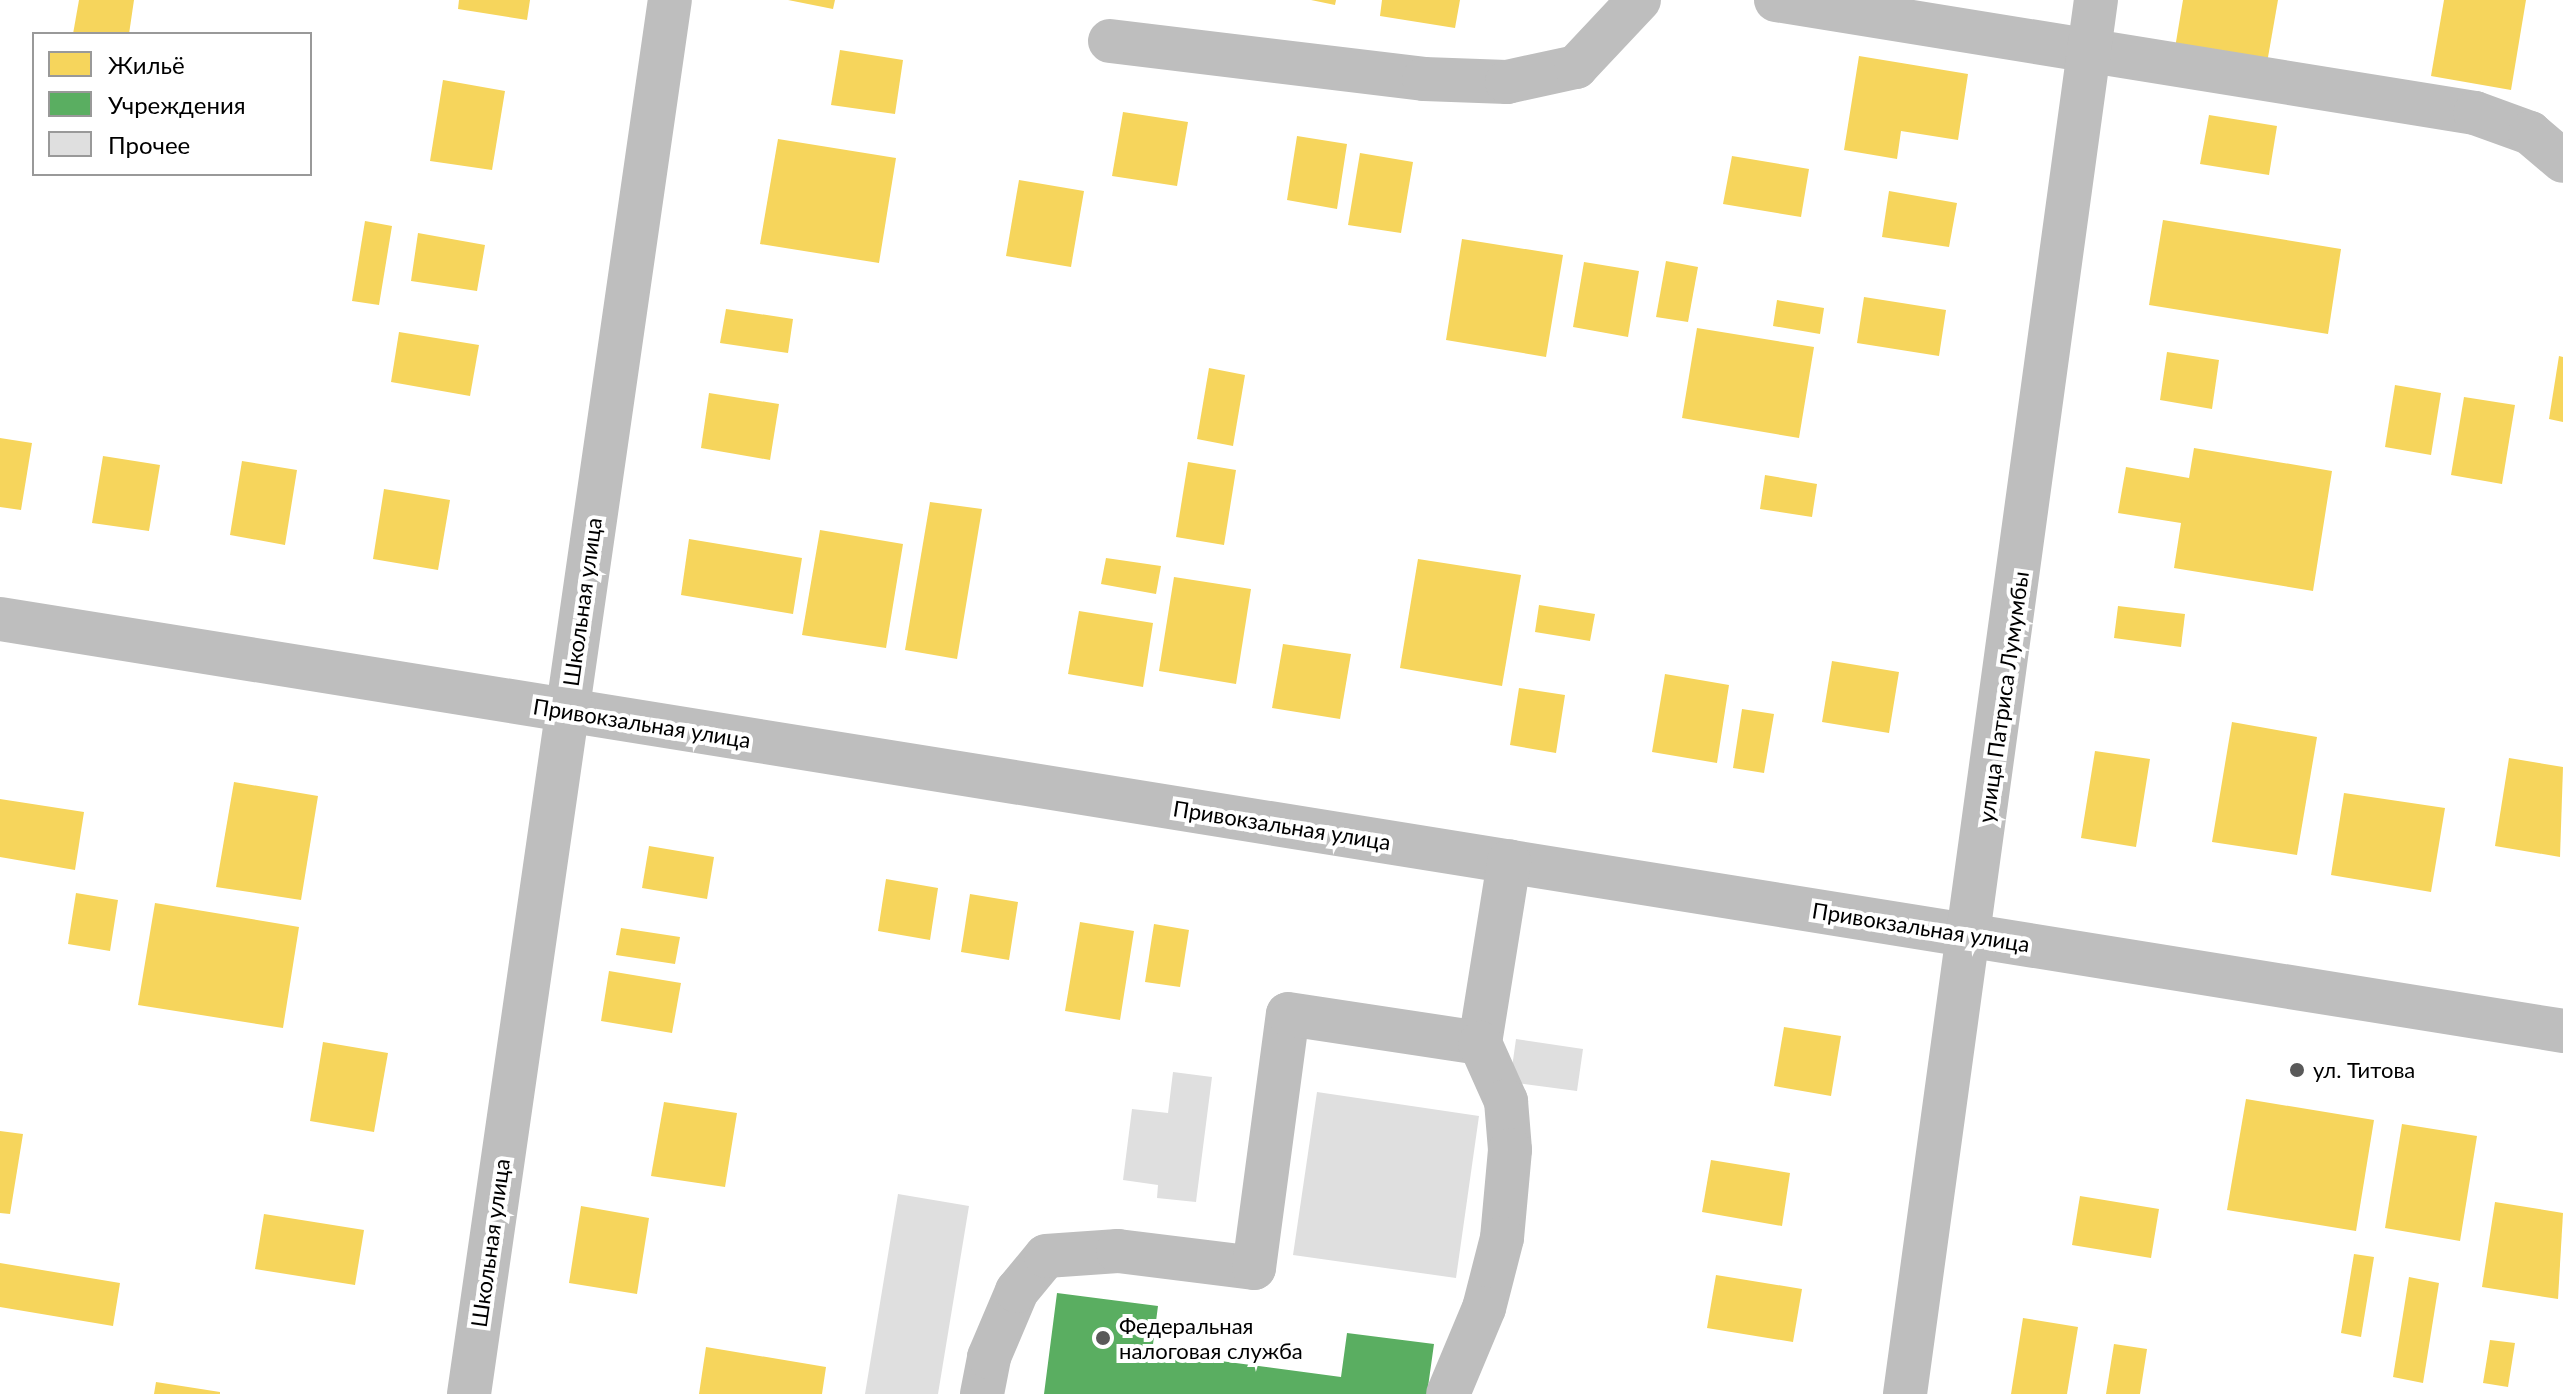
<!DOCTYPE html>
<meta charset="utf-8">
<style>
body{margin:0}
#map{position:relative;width:2563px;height:1394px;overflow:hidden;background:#fff;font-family:Lato,sans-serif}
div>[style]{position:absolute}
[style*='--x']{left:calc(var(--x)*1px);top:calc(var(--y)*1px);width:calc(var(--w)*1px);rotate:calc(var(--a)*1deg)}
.homes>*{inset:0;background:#f6d55c}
.public>*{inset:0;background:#5aae61}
.building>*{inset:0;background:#dfdfdf}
.minor>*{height:44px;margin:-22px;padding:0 22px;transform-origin:22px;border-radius:22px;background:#bebebe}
.dots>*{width:22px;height:22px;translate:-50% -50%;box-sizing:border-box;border:4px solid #fff;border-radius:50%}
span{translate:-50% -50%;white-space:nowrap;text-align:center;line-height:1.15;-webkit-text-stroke:8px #fff;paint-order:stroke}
.street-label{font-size:22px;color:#000}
.poi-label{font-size:22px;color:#000}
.left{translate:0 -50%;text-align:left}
.legend{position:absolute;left:32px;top:32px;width:280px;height:144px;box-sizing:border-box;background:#fff;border:2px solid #999;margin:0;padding:10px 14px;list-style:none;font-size:24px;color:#000}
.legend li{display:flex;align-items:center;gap:16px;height:40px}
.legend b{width:40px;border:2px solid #999}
</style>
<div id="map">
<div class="homes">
<div style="clip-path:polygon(79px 0,134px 0,129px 34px,73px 34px)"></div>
<div style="clip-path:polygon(459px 0,530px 0,527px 20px,458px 9px)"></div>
<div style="clip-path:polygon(788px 0,835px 0,833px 9px)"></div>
<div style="clip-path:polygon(1311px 0,1336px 0,1335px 5px)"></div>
<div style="clip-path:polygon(1382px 0,1460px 0,1455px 28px,1380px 16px)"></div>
<div style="clip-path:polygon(2183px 0,2278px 0,2267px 63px,2175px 48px)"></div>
<div style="clip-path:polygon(2444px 0,2526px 0,2511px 90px,2431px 76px)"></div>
<div style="clip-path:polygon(840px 50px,903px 60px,895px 114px,831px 105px)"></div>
<div style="clip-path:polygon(1859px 56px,1968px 74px,1958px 140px,1901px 131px,1897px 159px,1844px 150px)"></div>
<div style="clip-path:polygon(443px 80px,505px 91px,492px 170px,430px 161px)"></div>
<div style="clip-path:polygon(1123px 112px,1188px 122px,1177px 186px,1112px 176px)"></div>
<div style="clip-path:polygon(2209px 115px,2277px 126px,2269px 175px,2200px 164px)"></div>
<div style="clip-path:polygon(1297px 136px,1347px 144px,1337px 209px,1287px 200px)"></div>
<div style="clip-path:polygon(778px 139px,896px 158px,879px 263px,760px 244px)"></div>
<div style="clip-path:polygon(1360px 153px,1413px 162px,1401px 233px,1348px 225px)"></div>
<div style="clip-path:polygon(1732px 156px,1809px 169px,1801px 217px,1723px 204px)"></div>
<div style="clip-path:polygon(1019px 180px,1084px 191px,1071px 267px,1006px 256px)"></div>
<div style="clip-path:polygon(1889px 191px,1957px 203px,1949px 247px,1882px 237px)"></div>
<div style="clip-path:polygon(2163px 220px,2341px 249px,2328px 334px,2149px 305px)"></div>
<div style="clip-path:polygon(365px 221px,392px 226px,379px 305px,352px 301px)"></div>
<div style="clip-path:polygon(418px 233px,485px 245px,477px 291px,411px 281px)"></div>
<div style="clip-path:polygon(1462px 239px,1563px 255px,1546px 357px,1446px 340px)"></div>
<div style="clip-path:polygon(1666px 261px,1698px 267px,1688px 322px,1656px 317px)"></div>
<div style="clip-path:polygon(1584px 262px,1639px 271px,1628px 337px,1573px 327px)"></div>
<div style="clip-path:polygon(1864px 297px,1946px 310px,1939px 356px,1857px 343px)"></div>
<div style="clip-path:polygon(1777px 300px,1824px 308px,1820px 334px,1773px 326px)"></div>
<div style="clip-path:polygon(726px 309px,793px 319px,788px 353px,720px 343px)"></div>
<div style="clip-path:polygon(1697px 328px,1814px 347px,1799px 438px,1682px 418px)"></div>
<div style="clip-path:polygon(399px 332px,479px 345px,470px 396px,391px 382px)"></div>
<div style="clip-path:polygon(2167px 352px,2219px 360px,2212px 409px,2160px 400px)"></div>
<div style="clip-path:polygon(2559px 356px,2563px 357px,2563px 422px,2549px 419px)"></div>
<div style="clip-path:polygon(1209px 368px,1245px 375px,1233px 446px,1197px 439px)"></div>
<div style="clip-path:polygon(2395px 385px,2441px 393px,2431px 455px,2385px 447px)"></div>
<div style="clip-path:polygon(709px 393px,779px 404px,770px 460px,701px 448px)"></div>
<div style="clip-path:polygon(2464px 397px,2515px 405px,2502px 484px,2451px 475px)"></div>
<div style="clip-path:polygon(0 438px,32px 443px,21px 510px,0 507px)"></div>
<div style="clip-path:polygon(2194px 448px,2332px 471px,2313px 591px,2174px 568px,2181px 523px,2118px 513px,2126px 467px,2189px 478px)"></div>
<div style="clip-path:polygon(103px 456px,160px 465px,149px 531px,92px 523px)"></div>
<div style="clip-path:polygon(242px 461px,297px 470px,285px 545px,230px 535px)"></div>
<div style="clip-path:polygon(1188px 462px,1236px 470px,1224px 545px,1176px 537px)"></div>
<div style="clip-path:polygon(1765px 475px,1817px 484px,1812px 517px,1760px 509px)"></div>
<div style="clip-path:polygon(384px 489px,450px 500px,438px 570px,373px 559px)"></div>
<div style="clip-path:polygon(930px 502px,982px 509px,957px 659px,905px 650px)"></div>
<div style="clip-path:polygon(820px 530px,903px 544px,886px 648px,802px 635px)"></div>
<div style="clip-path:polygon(689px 539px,802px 558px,793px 614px,681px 595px)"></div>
<div style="clip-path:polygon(1106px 558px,1161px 566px,1156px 594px,1101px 584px)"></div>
<div style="clip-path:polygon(1418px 559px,1521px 575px,1502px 686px,1400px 668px)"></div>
<div style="clip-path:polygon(1174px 577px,1251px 589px,1236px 684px,1159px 671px)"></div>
<div style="clip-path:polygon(1539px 605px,1595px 614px,1590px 641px,1535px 632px)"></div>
<div style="clip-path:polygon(2118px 606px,2185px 614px,2181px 647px,2114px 638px)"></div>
<div style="clip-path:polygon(1079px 611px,1153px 623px,1143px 687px,1068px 674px)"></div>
<div style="clip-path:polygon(1283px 644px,1351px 654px,1340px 719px,1272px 708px)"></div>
<div style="clip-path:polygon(1832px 661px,1899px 672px,1889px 733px,1822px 722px)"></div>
<div style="clip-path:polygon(1665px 674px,1729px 685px,1717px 763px,1652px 752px)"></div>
<div style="clip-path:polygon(1519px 688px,1565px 695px,1556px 753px,1510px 745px)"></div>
<div style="clip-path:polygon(1742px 709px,1774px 714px,1764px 773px,1733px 768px)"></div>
<div style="clip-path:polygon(2232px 722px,2317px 737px,2297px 855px,2212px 842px)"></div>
<div style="clip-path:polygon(2095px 751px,2150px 759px,2136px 847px,2081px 838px)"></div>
<div style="clip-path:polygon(2509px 758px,2563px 767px,2560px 857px,2495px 846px)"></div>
<div style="clip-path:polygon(234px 782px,318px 796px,301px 900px,216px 887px)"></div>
<div style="clip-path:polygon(2344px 793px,2445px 808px,2431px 892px,2331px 875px)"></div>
<div style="clip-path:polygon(0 799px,84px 812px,75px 870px,0 857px)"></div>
<div style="clip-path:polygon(649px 846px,714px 857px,707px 899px,642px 888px)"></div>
<div style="clip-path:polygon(886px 879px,938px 888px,930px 940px,878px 931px)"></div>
<div style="clip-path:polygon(76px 893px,118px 900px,110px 951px,68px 944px)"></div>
<div style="clip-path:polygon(970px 894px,1018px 902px,1009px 960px,961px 952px)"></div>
<div style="clip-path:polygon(155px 903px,299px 927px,283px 1028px,138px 1005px)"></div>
<div style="clip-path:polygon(1080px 922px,1134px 931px,1120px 1020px,1065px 1011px)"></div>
<div style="clip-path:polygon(1154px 924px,1189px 930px,1180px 987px,1145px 982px)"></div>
<div style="clip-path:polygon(621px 928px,680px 937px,675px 964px,616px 955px)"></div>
<div style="clip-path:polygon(609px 971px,681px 983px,672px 1033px,601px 1021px)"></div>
<div style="clip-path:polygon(1784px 1027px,1841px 1036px,1831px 1096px,1774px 1086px)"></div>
<div style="clip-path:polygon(323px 1042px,388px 1053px,374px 1132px,310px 1121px)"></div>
<div style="clip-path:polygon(2246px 1099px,2374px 1120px,2356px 1231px,2227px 1210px)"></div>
<div style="clip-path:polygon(664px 1102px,737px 1113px,725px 1187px,651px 1176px)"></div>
<div style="clip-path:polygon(2402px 1124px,2477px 1136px,2460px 1241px,2385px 1228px)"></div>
<div style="clip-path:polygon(0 1131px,23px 1134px,10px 1214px,0 1213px)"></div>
<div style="clip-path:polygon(1711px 1160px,1790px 1173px,1782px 1226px,1702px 1212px)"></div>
<div style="clip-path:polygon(2080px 1196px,2159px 1209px,2151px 1258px,2072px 1245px)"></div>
<div style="clip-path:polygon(2495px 1202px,2563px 1213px,2558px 1299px,2482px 1287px)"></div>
<div style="clip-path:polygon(581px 1206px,649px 1218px,637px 1294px,569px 1283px)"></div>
<div style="clip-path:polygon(264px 1214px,364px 1230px,355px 1285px,255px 1269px)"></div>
<div style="clip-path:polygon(2354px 1254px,2374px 1257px,2361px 1337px,2341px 1333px)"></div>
<div style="clip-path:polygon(0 1263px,120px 1283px,113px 1326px,0 1307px)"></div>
<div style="clip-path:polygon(1716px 1275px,1802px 1289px,1793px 1342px,1707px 1328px)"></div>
<div style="clip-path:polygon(2409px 1277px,2439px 1283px,2423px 1383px,2393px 1377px)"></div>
<div style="clip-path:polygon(2023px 1318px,2078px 1327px,2067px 1394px,2011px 1394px)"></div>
<div style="clip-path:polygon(2490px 1340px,2515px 1343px,2508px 1387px,2483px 1383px)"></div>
<div style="clip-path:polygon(2114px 1344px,2147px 1349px,2140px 1394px,2106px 1394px)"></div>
<div style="clip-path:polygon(706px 1347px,826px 1367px,822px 1394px,699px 1394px)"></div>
<div style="clip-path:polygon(156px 1382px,220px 1392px,220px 1394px,154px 1394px)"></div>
</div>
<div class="public">
<div style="clip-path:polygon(1057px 1293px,1158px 1306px,1152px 1352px,1341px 1377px,1347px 1333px,1434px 1344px,1427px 1394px,1044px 1394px)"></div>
</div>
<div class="building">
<div style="clip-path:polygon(1516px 1039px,1583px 1049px,1577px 1091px,1510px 1082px)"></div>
<div style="clip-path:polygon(1173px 1072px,1212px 1077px,1196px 1202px,1157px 1198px,1158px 1185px,1123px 1180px,1132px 1109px,1168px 1113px)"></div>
<div style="clip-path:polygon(1317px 1092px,1479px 1116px,1456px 1278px,1293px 1255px)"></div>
<div style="clip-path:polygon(898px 1194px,969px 1206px,938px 1394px,865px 1394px)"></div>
</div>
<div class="minor">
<div style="--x:1776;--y:0;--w:708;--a:9.18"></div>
<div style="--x:2475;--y:113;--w:59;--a:20"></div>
<div style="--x:2530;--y:133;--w:43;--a:40.3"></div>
<div style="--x:1110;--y:41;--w:316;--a:6.9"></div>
<div style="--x:1424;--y:79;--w:83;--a:2.1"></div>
<div style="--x:1507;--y:82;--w:71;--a:-12.3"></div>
<div style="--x:1576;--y:67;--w:92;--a:-46.8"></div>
<div style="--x:0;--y:619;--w:2596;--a:9.13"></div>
<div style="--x:1480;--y:1043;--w:184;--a:-80.9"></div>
<div style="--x:469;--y:1394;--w:1408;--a:-81.8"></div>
<div style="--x:982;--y:1394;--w:38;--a:-79"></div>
<div style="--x:989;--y:1357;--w:72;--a:-67"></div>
<div style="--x:1017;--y:1291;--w:45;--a:-50.4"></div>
<div style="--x:1046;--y:1256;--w:72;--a:-4"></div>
<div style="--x:1118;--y:1251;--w:137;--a:7.1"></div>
<div style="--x:1254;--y:1268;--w:256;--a:-82.4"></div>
<div style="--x:1288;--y:1014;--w:194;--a:8.6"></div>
<div style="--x:1480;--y:1043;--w:64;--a:65.9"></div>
<div style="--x:1506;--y:1101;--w:49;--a:85.3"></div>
<div style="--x:1510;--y:1150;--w:88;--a:95.2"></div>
<div style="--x:1502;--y:1238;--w:72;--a:104.4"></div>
<div style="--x:1484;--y:1308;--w:93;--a:112.7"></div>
<div style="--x:1905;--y:1394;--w:1407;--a:-82.2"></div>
</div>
<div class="dots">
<div style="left:2297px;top:1070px;background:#595959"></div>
<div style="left:1103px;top:1338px;background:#595959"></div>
</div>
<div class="street-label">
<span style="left:582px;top:602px;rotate:-82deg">Школьная улица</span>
<span style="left:2003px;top:697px;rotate:-82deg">улица Патриса Лумумбы</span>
<span style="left:642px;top:723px;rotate:9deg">Привокзальная улица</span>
<span style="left:1282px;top:825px;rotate:9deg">Привокзальная улица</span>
<span style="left:1921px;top:927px;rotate:9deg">Привокзальная улица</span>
<span style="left:490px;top:1243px;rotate:-82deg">Школьная улица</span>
</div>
<div class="poi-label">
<span class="left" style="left:2313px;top:1070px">ул. Титова</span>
<span class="left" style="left:1119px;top:1338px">Федеральная<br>налоговая служба</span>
</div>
<ul class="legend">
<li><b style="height:22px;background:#f6d55c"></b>Жильё</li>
<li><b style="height:22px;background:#5aae61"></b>Учреждения</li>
<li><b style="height:22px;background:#dfdfdf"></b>Прочее</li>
</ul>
</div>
